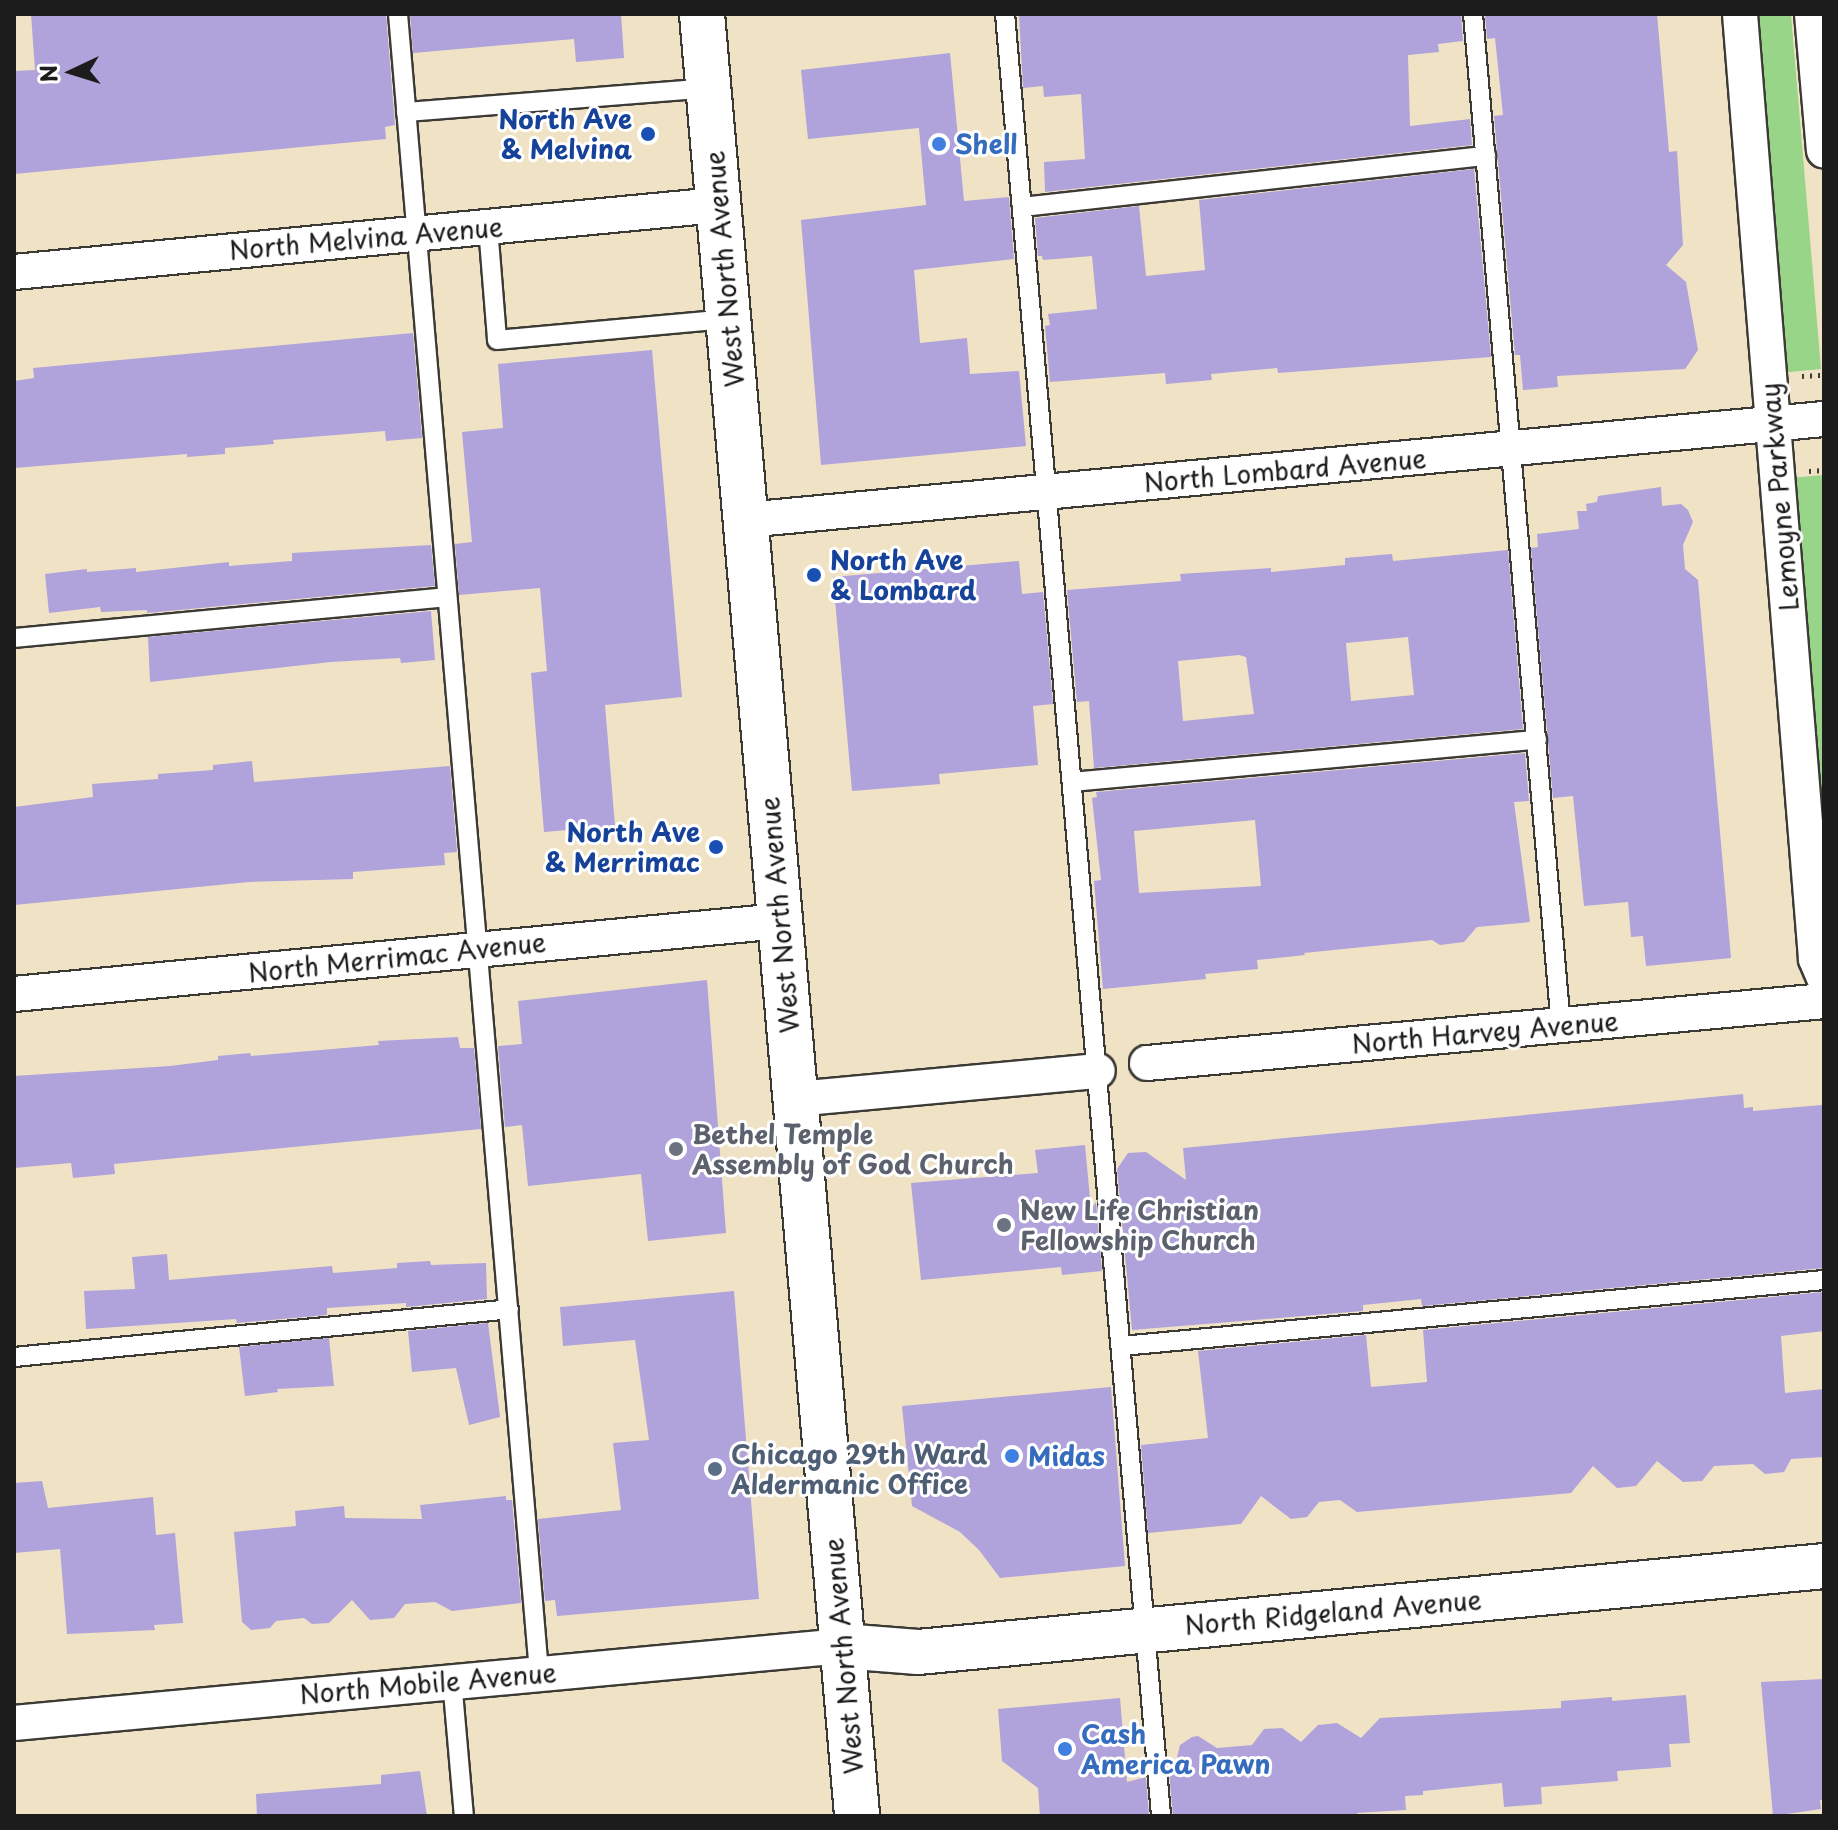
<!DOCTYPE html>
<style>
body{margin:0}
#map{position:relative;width:1838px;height:1830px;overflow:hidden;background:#f0e2c5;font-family:"Playpen Sans",sans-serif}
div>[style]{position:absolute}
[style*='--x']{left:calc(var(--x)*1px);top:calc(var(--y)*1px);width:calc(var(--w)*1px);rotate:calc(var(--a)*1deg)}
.green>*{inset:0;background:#99d589}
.building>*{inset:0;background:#b0a2db}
.path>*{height:5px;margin-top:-2.5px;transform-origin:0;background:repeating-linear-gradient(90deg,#3c3a35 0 2px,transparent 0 8px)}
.roads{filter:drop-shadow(2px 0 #3c3a35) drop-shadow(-2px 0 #3c3a35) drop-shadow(0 2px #3c3a35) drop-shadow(0 -2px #3c3a35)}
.service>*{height:18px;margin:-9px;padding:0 9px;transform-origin:9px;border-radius:9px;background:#fff}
.minor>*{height:34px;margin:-17px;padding:0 17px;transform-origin:17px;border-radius:17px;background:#fff}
.tertiary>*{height:44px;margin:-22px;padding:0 22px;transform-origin:22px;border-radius:22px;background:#fff}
.primary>*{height:44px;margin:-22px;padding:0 22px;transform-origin:22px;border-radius:22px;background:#fff}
.dots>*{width:22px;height:22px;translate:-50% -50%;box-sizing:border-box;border:4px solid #fff;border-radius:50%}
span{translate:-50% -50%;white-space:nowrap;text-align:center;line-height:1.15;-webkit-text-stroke:6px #fff;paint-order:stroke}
.transit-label{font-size:26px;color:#164399;font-weight:700}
.right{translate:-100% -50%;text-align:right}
.left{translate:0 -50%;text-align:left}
.shop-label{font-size:26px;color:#366cbe;font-weight:700}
.street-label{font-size:26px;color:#1c1c1c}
.worship-label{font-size:26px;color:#5b616d;font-weight:700}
.service-label{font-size:26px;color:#4e5e75;font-weight:700}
.frame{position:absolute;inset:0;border:16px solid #1c1c1c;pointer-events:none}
.north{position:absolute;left:32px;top:32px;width:80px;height:80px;-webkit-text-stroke:6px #fff;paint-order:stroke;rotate:266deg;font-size:22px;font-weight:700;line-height:32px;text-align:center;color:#1c1c1c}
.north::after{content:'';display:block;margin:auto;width:28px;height:36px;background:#1c1c1c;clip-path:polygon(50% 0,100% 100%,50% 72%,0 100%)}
</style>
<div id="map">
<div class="green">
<div style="clip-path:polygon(1749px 14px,1791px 14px,1821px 369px,1780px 373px)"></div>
<div style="clip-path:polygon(1824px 475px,1824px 873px,1789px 478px)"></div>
</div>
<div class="building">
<div style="clip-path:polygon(31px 14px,386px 14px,395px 125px,385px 127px,386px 139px,14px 174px,14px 71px,35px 70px)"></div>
<div style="clip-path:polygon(410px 14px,621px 14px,624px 58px,576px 62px,574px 39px,413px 53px)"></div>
<div style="clip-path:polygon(1019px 14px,1461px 14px,1463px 41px,1438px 44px,1439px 52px,1408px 55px,1410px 126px,1470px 119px,1472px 145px,1045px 192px,1044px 162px,1085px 159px,1081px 94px,1044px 97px,1043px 86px,1023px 88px)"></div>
<div style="clip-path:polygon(1485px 14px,1657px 14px,1669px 152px,1677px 151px,1683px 245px,1666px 265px,1686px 282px,1698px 350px,1685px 369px,1557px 376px,1558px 387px,1523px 390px,1520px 355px,1515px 355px,1494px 116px,1503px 115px,1495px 38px,1487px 39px)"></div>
<div style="clip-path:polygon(950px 53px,964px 201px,1009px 197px,1014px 259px,914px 270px,920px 343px,967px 338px,970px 374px,1019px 371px,1026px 446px,821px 465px,801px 220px,926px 205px,919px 128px,808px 139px,801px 70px)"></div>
<div style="clip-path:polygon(1474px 169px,1491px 357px,1278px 373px,1277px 368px,1211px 374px,1212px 380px,1166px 384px,1165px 373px,1050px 382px,1045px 326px,1050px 325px,1048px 314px,1097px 309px,1092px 256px,1043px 260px,1042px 256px,1038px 256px,1035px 218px,1139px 206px,1146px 276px,1205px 270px,1199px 200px)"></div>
<div style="clip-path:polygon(413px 333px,422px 438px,386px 441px,385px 431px,273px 440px,274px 444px,225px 448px,225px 454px,187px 457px,187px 454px,14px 468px,14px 381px,34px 378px,33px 368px)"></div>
<div style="clip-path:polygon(652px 350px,682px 697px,605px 705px,615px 826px,544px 832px,531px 673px,547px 671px,540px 588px,459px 595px,455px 544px,472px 542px,462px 432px,503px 428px,498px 364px)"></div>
<div style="clip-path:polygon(1661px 487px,1662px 506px,1681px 504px,1688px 510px,1693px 522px,1683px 545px,1685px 569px,1698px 580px,1731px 958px,1646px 966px,1643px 936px,1631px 937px,1628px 902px,1584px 906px,1573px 796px,1553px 798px,1531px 548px,1538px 547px,1537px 534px,1579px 529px,1577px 511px,1587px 511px,1586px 504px,1597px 502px,1598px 496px)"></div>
<div style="clip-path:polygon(431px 545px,435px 586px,147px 613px,147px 610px,101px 612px,100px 607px,49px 613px,45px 574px,87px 569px,87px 572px,136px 568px,136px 572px,229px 562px,229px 566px,292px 561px,292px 553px)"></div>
<div style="clip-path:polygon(evenodd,1508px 550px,1523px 729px,1094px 768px,1089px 701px,1077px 702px,1067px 590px,1181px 581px,1180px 574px,1271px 568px,1271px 572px,1345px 565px,1345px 558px,1392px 554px,1393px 561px,1508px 550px,1408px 637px,1414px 695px,1351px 701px,1346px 643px,1408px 637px,1508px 550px,1239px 655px,1246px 657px,1254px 714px,1183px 721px,1178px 661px,1239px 655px)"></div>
<div style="clip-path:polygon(1019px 561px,1022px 594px,1043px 592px,1053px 704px,1033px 706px,1038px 765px,939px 774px,940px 784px,852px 791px,833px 577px)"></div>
<div style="clip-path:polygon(431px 611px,435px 660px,401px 663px,400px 658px,331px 662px,150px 682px,148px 637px)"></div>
<div style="clip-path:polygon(evenodd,1525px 753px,1529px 801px,1514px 802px,1530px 922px,1477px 927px,1464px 942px,1440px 945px,1432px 940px,1304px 953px,1305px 955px,1257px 960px,1258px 969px,1205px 974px,1206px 979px,1103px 989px,1094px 881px,1101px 880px,1092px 798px,1097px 797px,1096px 792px,1525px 753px,1255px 820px,1261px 886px,1139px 893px,1134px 831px,1255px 820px)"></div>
<div style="clip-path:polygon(252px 761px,254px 782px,450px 766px,457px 852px,444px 853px,445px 865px,353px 872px,353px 879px,249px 882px,14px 905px,14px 807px,93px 797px,92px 784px,158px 779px,158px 774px,213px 770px,213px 765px)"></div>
<div style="clip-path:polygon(707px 980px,726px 1233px,648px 1241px,641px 1174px,528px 1186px,522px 1125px,505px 1127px,498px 1046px,522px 1044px,518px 1001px)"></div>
<div style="clip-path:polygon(458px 1037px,460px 1048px,474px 1048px,481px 1129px,114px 1164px,115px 1174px,73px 1178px,71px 1163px,14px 1168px,14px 1076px,170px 1066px,218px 1060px,218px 1056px,250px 1053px,251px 1056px,379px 1045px,378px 1041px)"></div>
<div style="clip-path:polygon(1743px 1094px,1744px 1108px,1753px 1107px,1753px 1111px,1822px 1105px,1824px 1268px,1422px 1306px,1421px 1299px,1363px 1305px,1363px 1311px,1132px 1330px,1117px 1169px,1128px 1153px,1146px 1152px,1186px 1180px,1183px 1148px)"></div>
<div style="clip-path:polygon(1085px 1145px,1091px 1209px,1096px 1202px,1102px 1271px,1062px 1275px,1061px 1267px,921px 1280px,911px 1183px,1038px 1173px,1035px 1150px)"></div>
<div style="clip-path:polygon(167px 1254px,169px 1280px,332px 1266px,333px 1273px,397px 1268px,397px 1263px,430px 1261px,431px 1265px,486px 1263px,487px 1299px,406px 1307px,406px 1303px,327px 1308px,327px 1315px,237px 1323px,236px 1319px,86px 1329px,84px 1291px,135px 1289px,132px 1257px)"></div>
<div style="clip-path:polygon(734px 1291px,759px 1599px,557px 1616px,555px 1600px,545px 1601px,538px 1519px,621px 1510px,613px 1443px,649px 1440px,635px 1340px,563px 1346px,560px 1307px)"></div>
<div style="clip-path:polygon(1824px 1292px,1824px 1331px,1781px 1336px,1785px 1393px,1824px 1389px,1824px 1457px,1791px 1459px,1784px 1472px,1765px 1474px,1753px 1464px,1714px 1466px,1702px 1481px,1683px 1482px,1657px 1461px,1636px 1486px,1617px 1488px,1593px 1466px,1571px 1493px,1357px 1512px,1340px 1500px,1319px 1502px,1307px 1517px,1291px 1519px,1261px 1496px,1241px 1524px,1148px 1533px,1141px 1445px,1208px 1438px,1198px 1351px,1366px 1335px,1371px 1387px,1427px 1382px,1423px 1330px)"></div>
<div style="clip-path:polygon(488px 1323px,500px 1417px,469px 1425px,456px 1368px,412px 1372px,408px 1331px)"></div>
<div style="clip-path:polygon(329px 1338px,334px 1386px,277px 1389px,278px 1392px,245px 1396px,239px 1347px)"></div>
<div style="clip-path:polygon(1111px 1387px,1125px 1566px,1000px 1578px,979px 1550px,960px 1532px,912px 1506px,902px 1406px)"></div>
<div style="clip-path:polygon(42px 1481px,48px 1508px,153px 1497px,156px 1535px,175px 1533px,183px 1623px,154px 1625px,155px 1630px,67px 1634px,60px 1549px,14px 1553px,14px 1483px)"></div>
<div style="clip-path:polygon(506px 1496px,506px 1500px,512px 1500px,521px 1603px,452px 1611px,435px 1602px,405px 1604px,394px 1618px,370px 1620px,352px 1600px,329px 1623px,312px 1624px,304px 1618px,276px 1621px,270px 1628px,251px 1630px,242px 1622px,234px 1532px,296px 1526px,295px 1511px,344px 1506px,345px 1518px,422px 1519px,420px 1505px)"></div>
<div style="clip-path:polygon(1824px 1679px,1824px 1800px,1820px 1800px,1821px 1809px,1773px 1816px,1761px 1682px)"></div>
<div style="clip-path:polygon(1686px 1695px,1690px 1743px,1669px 1744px,1671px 1767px,1617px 1771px,1618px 1781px,1541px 1787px,1542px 1804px,1504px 1807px,1502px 1783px,1423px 1791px,1423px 1795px,1405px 1796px,1406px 1810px,1357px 1813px,1357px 1816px,1173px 1816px,1169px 1771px,1174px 1770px,1180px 1745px,1192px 1737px,1198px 1736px,1217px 1748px,1252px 1745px,1264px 1729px,1282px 1728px,1301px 1742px,1318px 1725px,1337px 1723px,1361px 1738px,1380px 1718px,1561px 1708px,1561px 1701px,1612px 1697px,1612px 1701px)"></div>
<div style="clip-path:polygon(1120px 1698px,1127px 1782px,1146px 1777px,1149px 1816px,1040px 1816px,1038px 1788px,1002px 1761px,998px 1709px)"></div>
<div style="clip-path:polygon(420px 1771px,427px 1816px,257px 1816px,256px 1794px,381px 1784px,381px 1775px)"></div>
</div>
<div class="path">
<div style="--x:1802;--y:376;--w:22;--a:-3"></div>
<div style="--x:1809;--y:471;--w:15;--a:-4"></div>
</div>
<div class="roads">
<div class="service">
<div style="--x:398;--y:14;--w:1664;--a:85.14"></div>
<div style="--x:1005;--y:14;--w:1809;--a:85.05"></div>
<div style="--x:1473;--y:14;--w:1015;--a:85.03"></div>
<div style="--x:406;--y:112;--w:303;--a:-4.5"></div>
<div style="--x:1022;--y:207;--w:467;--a:-6.3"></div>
<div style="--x:488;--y:227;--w:113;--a:85.4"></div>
<div style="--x:497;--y:340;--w:232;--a:-5.2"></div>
<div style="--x:14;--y:638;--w:435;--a:-5.4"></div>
<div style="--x:1072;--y:782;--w:467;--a:-5.2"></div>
<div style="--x:1122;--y:1346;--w:705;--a:-5.37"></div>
<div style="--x:14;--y:1357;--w:497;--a:-5.5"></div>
<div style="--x:452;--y:1680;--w:137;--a:85"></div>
</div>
<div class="minor">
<div style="--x:1740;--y:14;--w:948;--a:85.4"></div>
<div style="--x:1816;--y:959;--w:21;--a:67"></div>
<div style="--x:1812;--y:14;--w:137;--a:85"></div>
<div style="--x:14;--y:272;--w:707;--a:-5.44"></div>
<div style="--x:745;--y:520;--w:1084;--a:-5.35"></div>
<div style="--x:14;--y:994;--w:769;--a:-5.44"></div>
<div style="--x:1147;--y:1063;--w:680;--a:-5.23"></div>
<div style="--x:795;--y:1099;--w:304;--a:-5.3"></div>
<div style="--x:14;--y:1723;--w:832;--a:-5.31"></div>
</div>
<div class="tertiary">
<div style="--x:842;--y:1646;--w:76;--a:4.5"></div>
<div style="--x:918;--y:1652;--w:910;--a:-5.42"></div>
</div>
<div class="primary">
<div style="--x:702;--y:14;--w:1809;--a:85.08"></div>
</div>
</div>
<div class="dots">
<div style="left:648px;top:134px;background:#1a4fb4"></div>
<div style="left:939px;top:144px;background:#3f7fe0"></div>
<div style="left:814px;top:575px;background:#1a4fb4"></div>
<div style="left:716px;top:847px;background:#1a4fb4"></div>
<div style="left:676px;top:1149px;background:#6b7280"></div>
<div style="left:1004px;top:1225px;background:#6b7280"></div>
<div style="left:1012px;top:1456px;background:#3f7fe0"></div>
<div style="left:715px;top:1469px;background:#5c6f8a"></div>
<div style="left:1065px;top:1749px;background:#3f7fe0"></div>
</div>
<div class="transit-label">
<span class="right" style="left:632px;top:134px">North Ave<br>&amp; Melvina</span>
<span class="left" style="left:830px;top:575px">North Ave<br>&amp; Lombard</span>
<span class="right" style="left:700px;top:847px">North Ave<br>&amp; Merrimac</span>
</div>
<div class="shop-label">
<span class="left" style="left:955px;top:144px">Shell</span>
<span class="left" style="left:1028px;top:1456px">Midas</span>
<span class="left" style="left:1081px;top:1749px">Cash<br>America Pawn</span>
</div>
<div class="street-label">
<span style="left:366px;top:238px;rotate:-5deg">North Melvina Avenue</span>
<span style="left:724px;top:269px;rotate:-95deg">West North Avenue</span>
<span style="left:1285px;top:470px;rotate:-5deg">North Lombard Avenue</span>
<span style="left:1779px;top:497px;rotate:-95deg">Lemoyne Parkway</span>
<span style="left:779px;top:915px;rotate:-95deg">West North Avenue</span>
<span style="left:397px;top:957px;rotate:-6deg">North Merrimac Avenue</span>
<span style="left:1485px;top:1032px;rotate:-5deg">North Harvey Avenue</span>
<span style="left:1333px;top:1612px;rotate:-5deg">North Ridgeland Avenue</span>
<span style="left:843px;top:1656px;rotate:-95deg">West North Avenue</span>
<span style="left:428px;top:1683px;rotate:-5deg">North Mobile Avenue</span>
</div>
<div class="worship-label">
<span class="left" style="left:692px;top:1149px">Bethel Temple<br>Assembly of God Church</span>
<span class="left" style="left:1020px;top:1225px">New Life Christian<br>Fellowship Church</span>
</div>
<div class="service-label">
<span class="left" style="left:731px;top:1469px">Chicago 29th Ward<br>Aldermanic Office</span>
</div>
<div class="frame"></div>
<div class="north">N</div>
</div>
